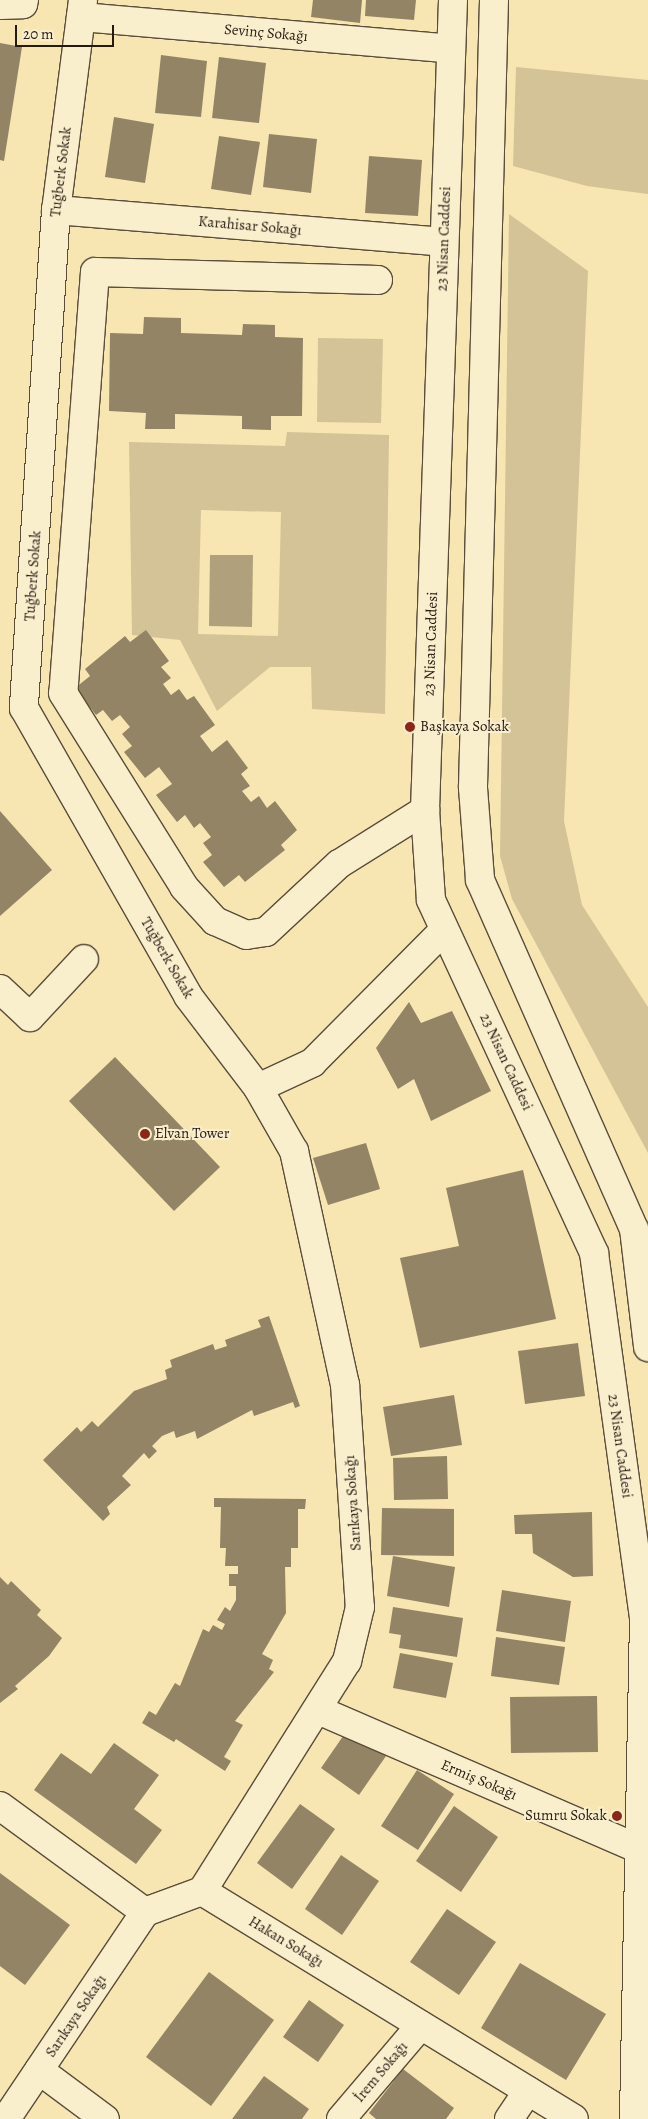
<!DOCTYPE html>
<meta charset="utf-8">
<style>
body{margin:0}
#map{position:relative;width:648px;height:2119px;overflow:hidden;background:#f7e6b2;font-family:Alegreya,serif}
div>[style]{position:absolute}
[style*='--x']{left:calc(var(--x)*1px);top:calc(var(--y)*1px);width:calc(var(--w)*1px);rotate:calc(var(--a)*1deg)}
.green>*{inset:0;background:#d3c397}
.water>*{inset:0;background:#b0a17c}
.building>*{inset:0;background:#928465}
.roads{filter:drop-shadow(1px 0 #5a4d3a) drop-shadow(-1px 0 #5a4d3a) drop-shadow(0 1px #5a4d3a) drop-shadow(0 -1px #5a4d3a)}
.minor>*{height:28px;margin:-14px;padding:0 14px;transform-origin:14px;border-radius:14px;background:#faefcd}
.dots>*{width:14px;height:14px;translate:-50% -50%;box-sizing:border-box;border:2px solid #faefcd;border-radius:50%}
span{translate:-50% -50%;white-space:nowrap;text-align:center;line-height:1.15;-webkit-text-stroke:4px #faefcd;paint-order:stroke}
.street-label{font-size:15px;color:#251a12}
.poi-label{font-size:15px;color:#251a12}
.left{translate:0 -50%;text-align:left}
.right{translate:-100% -50%;text-align:right}
.scale{position:absolute;left:15px;top:25px;width:99px;height:22px;box-sizing:border-box;border:2px solid #251a12;border-top:0;padding-left:6px;font-size:15px;line-height:18px;white-space:nowrap;color:#251a12;-webkit-text-stroke:4px #faefcd;paint-order:stroke}
</style>
<div id="map">
<div class="green">
<div style="clip-path:polygon(516px 67px,648px 80px,648px 194px,587px 186px,513px 166px)"></div>
<div style="clip-path:polygon(509px 214px,588px 271px,564px 821px,582px 905px,648px 1007px,648px 1153px,512px 899px,500px 856px)"></div>
<div style="clip-path:polygon(318px 338px,383px 339px,381px 423px,317px 422px)"></div>
<div style="clip-path:polygon(evenodd,287px 432px,389px 435px,385px 714px,312px 709px,311px 667px,270px 667px,217px 711px,180px 640px,132px 635px,129px 442px,285px 446px,287px 432px,201px 510px,281px 512px,278px 636px,198px 634px,201px 510px)"></div>
</div>
<div class="water">
<div style="clip-path:polygon(210px 555px,253px 555px,252px 627px,209px 626px)"></div>
</div>
<div class="building">
<div style="clip-path:polygon(313px 0,362px 0,360px 23px,311px 17px)"></div>
<div style="clip-path:polygon(366px 0,416px 0,414px 20px,365px 16px)"></div>
<div style="clip-path:polygon(0 43px,22px 47px,4px 161px,0 160px)"></div>
<div style="clip-path:polygon(161px 55px,207px 61px,201px 117px,155px 113px)"></div>
<div style="clip-path:polygon(219px 57px,266px 63px,259px 123px,212px 118px)"></div>
<div style="clip-path:polygon(114px 117px,154px 124px,145px 183px,105px 177px)"></div>
<div style="clip-path:polygon(269px 134px,317px 139px,311px 193px,263px 187px)"></div>
<div style="clip-path:polygon(219px 136px,260px 142px,251px 195px,211px 189px)"></div>
<div style="clip-path:polygon(369px 156px,422px 160px,418px 216px,365px 213px)"></div>
<div style="clip-path:polygon(144px 317px,181px 318px,181px 333px,242px 335px,243px 324px,275px 325px,275px 337px,303px 338px,302px 416px,271px 416px,271px 430px,242px 429px,242px 416px,175px 414px,175px 429px,145px 429px,146px 413px,109px 411px,110px 333px,143px 334px)"></div>
<div style="clip-path:polygon(146px 630px,169px 661px,161px 667px,171px 678px,163px 684px,171px 695px,179px 689px,187px 700px,194px 696px,215px 725px,200px 736px,212px 752px,227px 740px,248px 768px,241px 774px,250px 786px,242px 791px,251px 802px,259px 796px,267px 808px,275px 801px,297px 830px,281px 845px,285px 850px,245px 882px,239px 875px,224px 887px,203px 862px,212px 855px,203px 843px,211px 837px,200px 823px,194px 828px,185px 815px,177px 822px,156px 795px,172px 784px,159px 767px,145px 778px,124px 752px,132px 746px,122px 734px,130px 727px,120px 715px,112px 721px,103px 710px,96px 715px,75px 688px,90px 676px,85px 669px,125px 636px,130px 642px)"></div>
<div style="clip-path:polygon(0 811px,52px 870px,0 916px)"></div>
<div style="clip-path:polygon(409px 1002px,421px 1023px,452px 1011px,491px 1091px,431px 1121px,414px 1079px,398px 1089px,376px 1048px)"></div>
<div style="clip-path:polygon(115px 1057px,220px 1167px,174px 1211px,69px 1101px)"></div>
<div style="clip-path:polygon(366px 1143px,380px 1189px,328px 1205px,313px 1158px)"></div>
<div style="clip-path:polygon(523px 1170px,556px 1319px,420px 1348px,400px 1258px,459px 1246px,446px 1188px)"></div>
<div style="clip-path:polygon(269px 1316px,300px 1406px,295px 1408px,293px 1402px,254px 1416px,252px 1410px,197px 1439px,195px 1431px,176px 1438px,174px 1431px,162px 1436px,152px 1446px,157px 1451px,149px 1459px,144px 1453px,122px 1476px,131px 1485px,107px 1507px,110px 1514px,103px 1521px,43px 1460px,77px 1427px,81px 1432px,92px 1421px,98px 1427px,134px 1391px,167px 1379px,165px 1370px,172px 1367px,170px 1360px,213px 1344px,215px 1350px,227px 1346px,225px 1340px,261px 1327px,258px 1320px)"></div>
<div style="clip-path:polygon(578px 1343px,585px 1396px,525px 1404px,518px 1351px)"></div>
<div style="clip-path:polygon(454px 1395px,462px 1445px,391px 1456px,383px 1407px)"></div>
<div style="clip-path:polygon(447px 1456px,448px 1499px,394px 1500px,393px 1458px)"></div>
<div style="clip-path:polygon(214px 1498px,306px 1499px,305px 1509px,298px 1509px,298px 1548px,291px 1548px,291px 1567px,285px 1567px,286px 1613px,262px 1654px,273px 1660px,269px 1669px,274px 1672px,235px 1721px,243px 1725px,224px 1757px,231px 1761px,225px 1771px,176px 1739px,174px 1742px,142px 1723px,149px 1711px,156px 1715px,175px 1683px,180px 1686px,203px 1629px,209px 1632px,213px 1625px,222px 1630px,225px 1624px,217px 1620px,225px 1607px,230px 1611px,236px 1600px,236px 1586px,229px 1586px,229px 1574px,238px 1574px,238px 1566px,225px 1566px,226px 1548px,220px 1548px,221px 1507px,214px 1507px)"></div>
<div style="clip-path:polygon(382px 1508px,454px 1509px,454px 1556px,381px 1555px)"></div>
<div style="clip-path:polygon(592px 1512px,593px 1576px,573px 1577px,533px 1553px,532px 1534px,515px 1534px,514px 1515px)"></div>
<div style="clip-path:polygon(393px 1556px,455px 1567px,449px 1607px,387px 1596px)"></div>
<div style="clip-path:polygon(0 1577px,8px 1585px,11px 1581px,41px 1610px,37px 1615px,62px 1638px,49px 1656px,15px 1686px,18px 1689px,0 1703px)"></div>
<div style="clip-path:polygon(502px 1590px,571px 1601px,565px 1642px,496px 1631px)"></div>
<div style="clip-path:polygon(393px 1607px,463px 1618px,457px 1657px,399px 1648px,401px 1635px,389px 1633px)"></div>
<div style="clip-path:polygon(496px 1637px,565px 1647px,559px 1685px,491px 1676px)"></div>
<div style="clip-path:polygon(400px 1653px,453px 1663px,446px 1698px,393px 1688px)"></div>
<div style="clip-path:polygon(597px 1696px,598px 1752px,511px 1753px,510px 1697px)"></div>
<div style="clip-path:polygon(348px 1729px,386px 1756px,359px 1795px,321px 1768px)"></div>
<div style="clip-path:polygon(114px 1743px,159px 1775px,134px 1809px,162px 1830px,136px 1864px,34px 1790px,61px 1753px,91px 1774px)"></div>
<div style="clip-path:polygon(417px 1770px,454px 1794px,418px 1850px,381px 1826px)"></div>
<div style="clip-path:polygon(300px 1804px,335px 1829px,292px 1889px,257px 1863px)"></div>
<div style="clip-path:polygon(454px 1806px,498px 1837px,461px 1892px,416px 1861px)"></div>
<div style="clip-path:polygon(341px 1855px,379px 1881px,342px 1935px,305px 1909px)"></div>
<div style="clip-path:polygon(0 1873px,70px 1925px,25px 1985px,0 1966px)"></div>
<div style="clip-path:polygon(447px 1909px,496px 1942px,459px 1995px,410px 1962px)"></div>
<div style="clip-path:polygon(520px 1963px,606px 2014px,566px 2080px,481px 2028px)"></div>
<div style="clip-path:polygon(209px 1972px,274px 2020px,211px 2106px,146px 2057px)"></div>
<div style="clip-path:polygon(309px 2000px,344px 2025px,318px 2062px,283px 2037px)"></div>
<div style="clip-path:polygon(403px 2069px,454px 2108px,446px 2119px,376px 2119px,369px 2113px)"></div>
<div style="clip-path:polygon(264px 2076px,309px 2109px,302px 2119px,232px 2119px)"></div>
</div>
<div class="roads">
<div class="minor">
<div style="--x:83;--y:0;--w:212;--a:97.3"></div>
<div style="--x:56;--y:210;--w:499;--a:93.7"></div>
<div style="--x:24;--y:708;--w:331;--a:60.3"></div>
<div style="--x:188;--y:996;--w:116;--a:52.7"></div>
<div style="--x:258;--y:1088;--w:73;--a:60.3"></div>
<div style="--x:294;--y:1151;--w:239;--a:77.7"></div>
<div style="--x:345;--y:1384;--w:224;--a:86.2"></div>
<div style="--x:360;--y:1607;--w:56;--a:103.5"></div>
<div style="--x:347;--y:1661;--w:272;--a:122.2"></div>
<div style="--x:453;--y:0;--w:810;--a:91.98"></div>
<div style="--x:425;--y:810;--w:90;--a:86.2"></div>
<div style="--x:431;--y:900;--w:389;--a:65.2"></div>
<div style="--x:594;--y:1253;--w:369;--a:82.2"></div>
<div style="--x:644;--y:1619;--w:500;--a:91.15"></div>
<div style="--x:494;--y:0;--w:788;--a:91.53"></div>
<div style="--x:473;--y:788;--w:92;--a:85.6"></div>
<div style="--x:480;--y:880;--w:381;--a:66.2"></div>
<div style="--x:634;--y:1229;--w:119;--a:83.2"></div>
<div style="--x:0;--y:5;--w:23;--a:-2"></div>
<div style="--x:23;--y:4;--w:4;--a:-76"></div>
<div style="--x:81;--y:17;--w:371;--a:4.9"></div>
<div style="--x:56;--y:210;--w:389;--a:4.7"></div>
<div style="--x:378;--y:280;--w:283;--a:-178.4"></div>
<div style="--x:95;--y:272;--w:422;--a:94.3"></div>
<div style="--x:63;--y:693;--w:229;--a:58"></div>
<div style="--x:184;--y:887;--w:46;--a:47.6"></div>
<div style="--x:215;--y:921;--w:34;--a:24"></div>
<div style="--x:246;--y:935;--w:20;--a:-9"></div>
<div style="--x:266;--y:932;--w:100;--a:-43"></div>
<div style="--x:339;--y:864;--w:102;--a:-32.1"></div>
<div style="--x:0;--y:989;--w:41;--a:43"></div>
<div style="--x:30;--y:1017;--w:79;--a:-47"></div>
<div style="--x:258;--y:1088;--w:60;--a:-24.8"></div>
<div style="--x:312;--y:1063;--w:187;--a:-45.2"></div>
<div style="--x:318;--y:1710;--w:350;--a:23.4"></div>
<div style="--x:0;--y:1806;--w:180;--a:36.2"></div>
<div style="--x:145;--y:1912;--w:61;--a:-20.2"></div>
<div style="--x:202;--y:1891;--w:436;--a:31.5"></div>
<div style="--x:39;--y:2070;--w:82;--a:36.6"></div>
<div style="--x:6;--y:2119;--w:249;--a:-56.1"></div>
<div style="--x:341;--y:2119;--w:123;--a:-49.6"></div>
<div style="--x:509;--y:2119;--w:34;--a:-56"></div>
</div>
</div>
<div class="dots">
<div style="left:410px;top:727px;background:#8f2418"></div>
<div style="left:145px;top:1134px;background:#8f2418"></div>
<div style="left:617px;top:1816px;background:#8f2418"></div>
</div>
<div class="street-label">
<span style="left:266px;top:33px;rotate:5deg">Sevinç Sokağı</span>
<span style="left:61px;top:172px;rotate:-83deg">Tuğberk Sokak</span>
<span style="left:250px;top:226px;rotate:5deg">Karahisar Sokağı</span>
<span style="left:444px;top:239px;rotate:-88deg">23 Nisan Caddesi</span>
<span style="left:33px;top:576px;rotate:-86deg">Tuğberk Sokak</span>
<span style="left:431px;top:644px;rotate:-88deg">23 Nisan Caddesi</span>
<span style="left:167px;top:958px;rotate:60deg">Tuğberk Sokak</span>
<span style="left:506px;top:1062px;rotate:65deg">23 Nisan Caddesi</span>
<span style="left:620px;top:1446px;rotate:82deg">23 Nisan Caddesi</span>
<span style="left:353px;top:1503px;rotate:-94deg">Sarıkaya Sokağı</span>
<span style="left:479px;top:1780px;rotate:23deg">Ermiş Sokağı</span>
<span style="left:286px;top:1942px;rotate:31deg">Hakan Sokağı</span>
<span style="left:76px;top:2016px;rotate:-56deg">Sarıkaya Sokağı</span>
<span style="left:381px;top:2072px;rotate:-50deg">İrem Sokağı</span>
</div>
<div class="poi-label">
<span class="left" style="left:420px;top:727px">Başkaya Sokak</span>
<span class="left" style="left:155px;top:1134px">Elvan Tower</span>
<span class="right" style="left:607px;top:1816px">Sumru Sokak</span>
</div>
<div class="scale">20 m</div>
</div>
